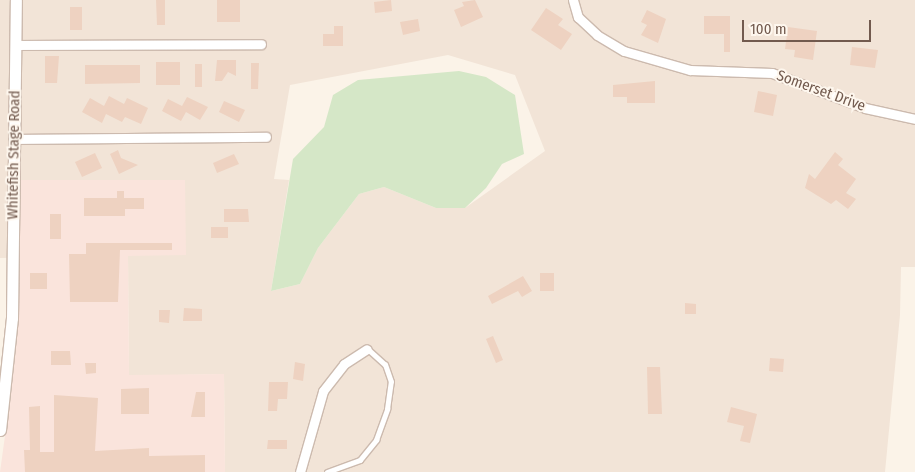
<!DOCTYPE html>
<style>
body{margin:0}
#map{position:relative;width:915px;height:472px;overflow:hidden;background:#fbf3e8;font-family:"Fira Sans Condensed",sans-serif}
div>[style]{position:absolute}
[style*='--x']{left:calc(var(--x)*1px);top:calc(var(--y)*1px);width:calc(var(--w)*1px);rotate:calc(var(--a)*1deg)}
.residential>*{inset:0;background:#f2e4d7}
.commercial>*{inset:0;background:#fae4dc}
.green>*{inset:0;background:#d5e7c7}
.building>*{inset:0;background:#eed2c1}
.roads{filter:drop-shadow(1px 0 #ccbaae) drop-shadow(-1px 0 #ccbaae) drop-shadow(0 1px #ccbaae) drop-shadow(0 -1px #ccbaae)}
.service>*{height:4.5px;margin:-2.25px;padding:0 2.25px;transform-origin:2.25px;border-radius:2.25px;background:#fff}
.minor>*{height:9px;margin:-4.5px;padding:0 4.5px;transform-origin:4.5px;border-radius:4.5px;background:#fff}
.secondary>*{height:11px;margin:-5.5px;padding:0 5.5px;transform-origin:5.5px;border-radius:5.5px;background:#fff}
span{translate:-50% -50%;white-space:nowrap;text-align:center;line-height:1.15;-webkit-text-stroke:4px #fef7ee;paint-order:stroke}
.street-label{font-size:15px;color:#725a4e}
.scale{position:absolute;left:742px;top:20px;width:129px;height:22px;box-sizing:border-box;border:2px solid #725a4e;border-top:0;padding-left:6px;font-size:15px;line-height:18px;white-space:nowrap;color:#725a4e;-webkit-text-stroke:4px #fef7ee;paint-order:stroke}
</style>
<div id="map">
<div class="residential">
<div style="clip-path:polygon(evenodd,0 0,915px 0,915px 267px,901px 267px,900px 315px,885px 472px,225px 472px,224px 374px,129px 376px,128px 256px,0 258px,0 0,448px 55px,515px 75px,545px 151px,465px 208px,436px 208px,384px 187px,359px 194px,318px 248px,300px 284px,271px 291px,289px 180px,274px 179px,290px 85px,448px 55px)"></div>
</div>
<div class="commercial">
<div style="clip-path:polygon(21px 180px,185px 180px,186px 255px,128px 256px,129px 375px,224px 374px,225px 472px,0 472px,12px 385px)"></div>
</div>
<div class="green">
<div style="clip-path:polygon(459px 71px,486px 77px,515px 95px,524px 154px,502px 164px,486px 188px,465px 208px,436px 208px,384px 187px,359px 194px,318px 248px,300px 284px,271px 291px,293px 159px,324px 127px,333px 95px,358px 80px)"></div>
</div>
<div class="building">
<div style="clip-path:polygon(156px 0,165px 0,165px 25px,157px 25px)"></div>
<div style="clip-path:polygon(217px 0,240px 0,240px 22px,217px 22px)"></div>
<div style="clip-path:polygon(391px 0,392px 11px,375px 13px,374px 2px)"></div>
<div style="clip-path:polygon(475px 0,483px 17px,461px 27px,454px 10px,464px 6px,462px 2px)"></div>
<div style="clip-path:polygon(70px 7px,82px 7px,82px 30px,70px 30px)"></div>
<div style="clip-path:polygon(546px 8px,563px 19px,558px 25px,572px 34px,561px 50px,531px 30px)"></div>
<div style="clip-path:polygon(647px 10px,666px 19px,658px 43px,641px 35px,647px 25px,641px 22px)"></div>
<div style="clip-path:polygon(704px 16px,730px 16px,730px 52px,724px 52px,724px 34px,704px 34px)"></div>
<div style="clip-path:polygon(418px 19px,420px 31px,403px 35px,400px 22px)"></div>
<div style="clip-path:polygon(334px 26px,343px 26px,343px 46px,323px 46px,323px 34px,334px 34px)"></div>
<div style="clip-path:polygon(788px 27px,817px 31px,813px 60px,794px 57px,795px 50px,785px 49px)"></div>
<div style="clip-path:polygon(852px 47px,878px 50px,875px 68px,850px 65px)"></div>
<div style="clip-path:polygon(45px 56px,59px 56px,57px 83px,45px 83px)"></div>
<div style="clip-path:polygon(217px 60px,236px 60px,236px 76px,228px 72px,222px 81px,215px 81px)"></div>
<div style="clip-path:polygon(156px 62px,180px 62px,180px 85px,156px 85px)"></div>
<div style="clip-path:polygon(251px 63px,259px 63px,258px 89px,251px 89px)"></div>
<div style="clip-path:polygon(195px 64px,202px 64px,202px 87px,195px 87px)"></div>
<div style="clip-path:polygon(85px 65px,140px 65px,140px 83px,85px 84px)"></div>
<div style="clip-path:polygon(655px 81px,655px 103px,627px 103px,627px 97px,613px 97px,613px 85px)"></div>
<div style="clip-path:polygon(758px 91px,777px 95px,773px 116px,754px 112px)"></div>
<div style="clip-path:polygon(109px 96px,124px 104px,127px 98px,148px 108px,141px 124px,125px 117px,122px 122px,106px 114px,102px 123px,82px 112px,90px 98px,104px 106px)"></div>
<div style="clip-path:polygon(187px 97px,208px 107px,200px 120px,186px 112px,181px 121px,162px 111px,168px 99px,182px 106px)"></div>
<div style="clip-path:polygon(224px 101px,245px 110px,239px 122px,219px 112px)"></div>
<div style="clip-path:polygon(118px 150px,121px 158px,138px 165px,119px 174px,110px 154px)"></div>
<div style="clip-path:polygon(835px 152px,843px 159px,838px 165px,856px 179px,846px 193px,856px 199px,848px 209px,836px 200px,831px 204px,805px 188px,809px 174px,815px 179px)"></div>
<div style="clip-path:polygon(95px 153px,102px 168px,82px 177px,75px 162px)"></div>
<div style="clip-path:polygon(234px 154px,239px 164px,217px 173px,213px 163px)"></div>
<div style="clip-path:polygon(117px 191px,124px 191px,124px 198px,144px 198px,144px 209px,125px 209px,125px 216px,84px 216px,84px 198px,117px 198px)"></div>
<div style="clip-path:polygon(224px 209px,248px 209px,249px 222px,224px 222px)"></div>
<div style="clip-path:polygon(50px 214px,61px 214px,61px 239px,50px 239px)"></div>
<div style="clip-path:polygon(211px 227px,228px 227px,228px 238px,211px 238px)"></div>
<div style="clip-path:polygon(86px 243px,172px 243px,172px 250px,120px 250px,118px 302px,70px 302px,69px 254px,86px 254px)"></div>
<div style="clip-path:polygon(30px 273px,47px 273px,47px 289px,30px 289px)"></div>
<div style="clip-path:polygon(540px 273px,554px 273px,554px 291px,540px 291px)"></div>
<div style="clip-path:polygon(523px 276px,532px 291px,522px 297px,518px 291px,492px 304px,488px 296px)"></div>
<div style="clip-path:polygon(685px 303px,696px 304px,696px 314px,685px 314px)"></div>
<div style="clip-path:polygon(184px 308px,202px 309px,202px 321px,183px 321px)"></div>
<div style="clip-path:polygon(159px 310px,170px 310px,169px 323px,159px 322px)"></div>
<div style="clip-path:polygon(493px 336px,503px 360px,496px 363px,486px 339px)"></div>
<div style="clip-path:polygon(51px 351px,70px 351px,71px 365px,51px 365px)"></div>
<div style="clip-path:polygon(770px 358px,784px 359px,783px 372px,769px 371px)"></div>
<div style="clip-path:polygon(295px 362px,305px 364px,303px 381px,293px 379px)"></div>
<div style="clip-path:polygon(85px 363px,96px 363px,96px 373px,86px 374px)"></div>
<div style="clip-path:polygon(647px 367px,660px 367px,662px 414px,648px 414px)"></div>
<div style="clip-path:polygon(269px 382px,288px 382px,287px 399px,278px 399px,277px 411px,268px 411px)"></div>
<div style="clip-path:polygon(149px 388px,149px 414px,121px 414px,121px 389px)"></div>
<div style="clip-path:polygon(196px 392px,205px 392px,205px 417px,191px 417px)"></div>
<div style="clip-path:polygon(54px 395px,98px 398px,95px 451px,149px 448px,149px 456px,205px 455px,205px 472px,25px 472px,24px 450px,30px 450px,29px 407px,40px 406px,40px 452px,54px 452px)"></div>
<div style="clip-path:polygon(731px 407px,757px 414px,750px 443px,740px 441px,744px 426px,727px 422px)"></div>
<div style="clip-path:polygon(268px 440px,287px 440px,287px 449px,267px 449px)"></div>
</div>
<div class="roads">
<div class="service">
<div style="--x:327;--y:472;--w:35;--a:-20"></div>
<div style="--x:360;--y:460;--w:26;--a:-51"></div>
<div style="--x:376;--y:440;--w:33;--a:-70"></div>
<div style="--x:387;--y:409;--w:27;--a:-82"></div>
<div style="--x:391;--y:382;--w:18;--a:-109"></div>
<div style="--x:385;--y:365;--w:24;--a:-138"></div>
</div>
<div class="minor">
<div style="--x:573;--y:0;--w:18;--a:74"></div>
<div style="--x:578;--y:17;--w:26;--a:43"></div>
<div style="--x:597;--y:35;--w:31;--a:31"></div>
<div style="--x:624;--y:51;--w:69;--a:16.1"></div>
<div style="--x:690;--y:70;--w:82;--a:2.1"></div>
<div style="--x:772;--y:73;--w:99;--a:20.6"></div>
<div style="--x:865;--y:108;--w:51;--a:12.4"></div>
<div style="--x:15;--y:45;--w:246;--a:-0.2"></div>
<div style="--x:14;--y:139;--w:252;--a:-0.5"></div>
<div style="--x:300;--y:472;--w:84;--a:-74.1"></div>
<div style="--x:323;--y:391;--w:34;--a:-52"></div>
<div style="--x:344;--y:364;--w:27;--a:-33"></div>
</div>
<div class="secondary">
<div style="--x:0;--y:430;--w:113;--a:-83.9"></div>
<div style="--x:12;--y:318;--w:318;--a:-89.3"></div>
</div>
</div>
<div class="street-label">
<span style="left:821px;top:91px;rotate:20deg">Somerset Drive</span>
<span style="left:14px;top:155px;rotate:-89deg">Whitefish Stage Road</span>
</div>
<div class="scale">100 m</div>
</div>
